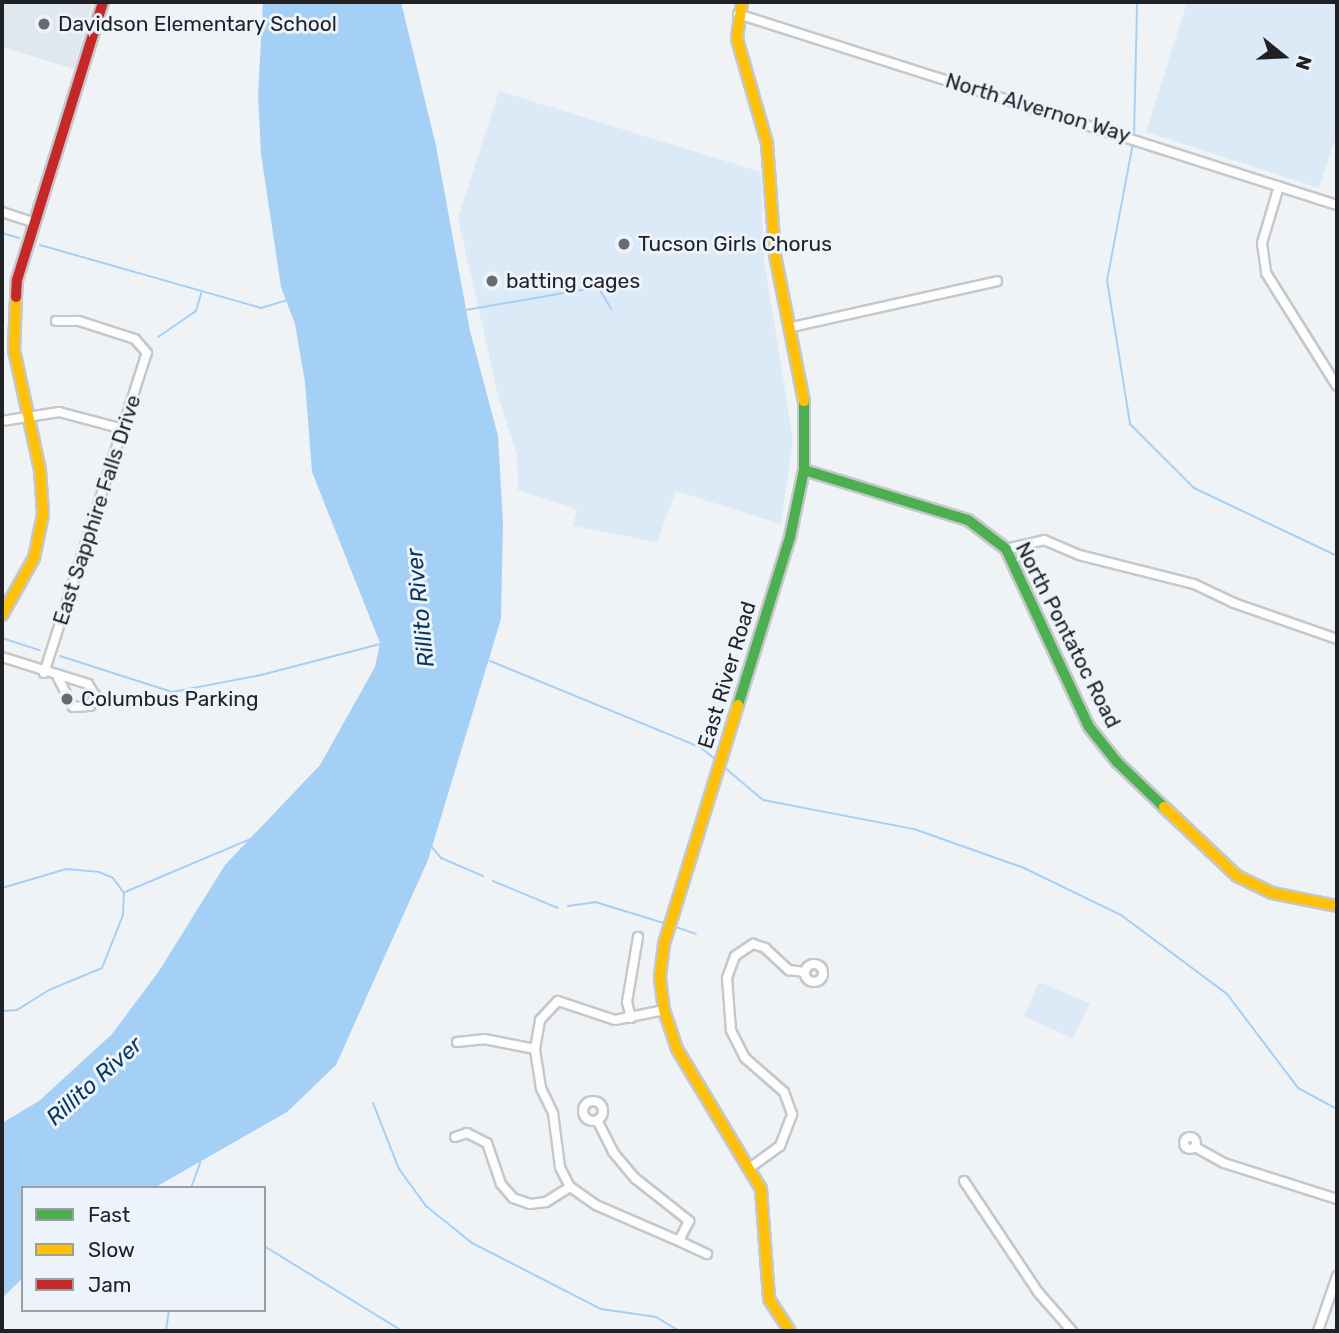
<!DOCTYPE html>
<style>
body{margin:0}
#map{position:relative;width:1339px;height:1333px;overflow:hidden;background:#f0f3f6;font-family:Rubik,sans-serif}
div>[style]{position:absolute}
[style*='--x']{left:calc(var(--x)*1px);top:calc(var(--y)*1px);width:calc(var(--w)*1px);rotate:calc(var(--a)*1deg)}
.built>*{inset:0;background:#dfe7ef}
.green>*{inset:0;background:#dceaf7}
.water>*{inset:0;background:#a5d0f6}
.stream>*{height:2px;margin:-1px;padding:0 1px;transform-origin:1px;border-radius:1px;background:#a5d0f6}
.roads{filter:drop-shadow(2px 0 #c5c8ca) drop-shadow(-2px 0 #c5c8ca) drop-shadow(0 2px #c5c8ca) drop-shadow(0 -2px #c5c8ca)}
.street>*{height:8px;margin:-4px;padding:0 4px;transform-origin:4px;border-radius:4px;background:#fdfdfe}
.street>.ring{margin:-4px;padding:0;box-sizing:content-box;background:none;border:8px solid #fdfdfe;border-radius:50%}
.fast>*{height:10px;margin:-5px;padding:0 5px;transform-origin:5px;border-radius:5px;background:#4caf50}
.slow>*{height:10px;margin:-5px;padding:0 5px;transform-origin:5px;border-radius:5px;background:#ffc107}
.jam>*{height:10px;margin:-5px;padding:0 5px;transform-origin:5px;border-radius:5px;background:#c62828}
.dots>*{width:19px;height:19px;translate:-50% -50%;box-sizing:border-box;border:4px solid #ecf3fa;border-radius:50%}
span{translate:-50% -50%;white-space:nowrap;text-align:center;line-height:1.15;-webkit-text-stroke:6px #ecf3fa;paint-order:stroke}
.poi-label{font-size:21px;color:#1f2124}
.left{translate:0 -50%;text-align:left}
.street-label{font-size:21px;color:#1f2124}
.water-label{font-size:23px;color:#09385a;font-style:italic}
.frame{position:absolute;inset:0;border:4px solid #1f2124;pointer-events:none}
.legend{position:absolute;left:21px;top:1186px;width:245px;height:126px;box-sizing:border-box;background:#ecf3fa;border:2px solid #9a9fa4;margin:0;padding:9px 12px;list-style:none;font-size:21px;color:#1f2124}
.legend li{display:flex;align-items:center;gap:14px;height:35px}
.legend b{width:35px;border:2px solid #9a9fa4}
.north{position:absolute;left:1248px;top:21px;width:70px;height:70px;-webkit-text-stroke:5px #ecf3fa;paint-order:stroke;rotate:108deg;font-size:19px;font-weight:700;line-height:28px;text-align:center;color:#1f2124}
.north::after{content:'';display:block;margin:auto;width:24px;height:32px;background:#1f2124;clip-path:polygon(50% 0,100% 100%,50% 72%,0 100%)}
</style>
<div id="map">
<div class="built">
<div style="clip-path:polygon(2px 2px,93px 2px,74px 69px,2px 47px)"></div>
</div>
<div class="green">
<div style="clip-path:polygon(1187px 2px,1337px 2px,1337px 132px,1319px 188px,1146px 132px)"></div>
<div style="clip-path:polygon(499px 91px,761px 172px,764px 259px,793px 440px,781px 524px,676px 491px,657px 542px,573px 526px,577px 509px,518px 490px,517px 454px,498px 396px,458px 218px)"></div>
<div style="clip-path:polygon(1039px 982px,1090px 1003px,1073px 1039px,1024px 1016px)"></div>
</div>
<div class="water">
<div style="clip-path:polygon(263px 2px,401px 2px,436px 146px,470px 331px,498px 436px,503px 523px,501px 619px,428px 860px,336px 1065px,287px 1112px,154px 1188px,23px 1188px,23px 1278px,2px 1298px,2px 1123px,39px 1101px,112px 1034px,159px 971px,225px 865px,320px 765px,375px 667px,380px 643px,312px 472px,305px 382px,295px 324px,281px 287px,261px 154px,258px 95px)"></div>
</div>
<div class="stream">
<div style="--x:1134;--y:138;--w:136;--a:-88.7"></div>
<div style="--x:1133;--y:143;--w:139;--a:100.7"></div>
<div style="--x:1107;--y:280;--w:146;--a:80.9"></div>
<div style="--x:1130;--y:424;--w:91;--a:45"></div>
<div style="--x:1194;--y:488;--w:158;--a:25.4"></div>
<div style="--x:2;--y:233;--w:18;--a:16"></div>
<div style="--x:40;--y:245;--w:230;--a:15.9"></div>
<div style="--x:261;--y:308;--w:27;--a:-17"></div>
<div style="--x:466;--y:310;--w:134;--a:-9.9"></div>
<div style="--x:598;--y:287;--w:26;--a:59"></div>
<div style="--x:158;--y:337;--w:46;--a:-34.4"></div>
<div style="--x:196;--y:311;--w:19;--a:-74"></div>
<div style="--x:2;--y:638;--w:40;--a:18"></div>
<div style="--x:60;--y:656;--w:118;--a:17.8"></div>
<div style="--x:172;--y:692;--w:91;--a:-10.8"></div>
<div style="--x:261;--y:675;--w:123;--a:-14.6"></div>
<div style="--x:490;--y:661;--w:227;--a:22.3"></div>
<div style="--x:700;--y:747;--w:22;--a:39"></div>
<div style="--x:724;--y:767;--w:51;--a:40.2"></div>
<div style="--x:763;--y:800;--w:154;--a:10.9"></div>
<div style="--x:914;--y:829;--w:117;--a:19.5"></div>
<div style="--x:1024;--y:868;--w:108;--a:25.9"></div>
<div style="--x:1121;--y:915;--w:132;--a:36.7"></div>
<div style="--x:1227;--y:994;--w:118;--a:52.9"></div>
<div style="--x:1298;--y:1088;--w:44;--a:28.3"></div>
<div style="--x:431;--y:846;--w:16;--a:50"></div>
<div style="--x:441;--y:858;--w:46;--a:23.2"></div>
<div style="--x:493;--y:881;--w:70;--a:22.6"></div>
<div style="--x:2;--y:888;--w:67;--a:-16.5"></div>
<div style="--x:66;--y:869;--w:33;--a:5"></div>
<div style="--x:99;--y:872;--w:15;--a:23"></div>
<div style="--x:113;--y:878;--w:19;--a:54"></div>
<div style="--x:124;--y:893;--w:22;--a:93"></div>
<div style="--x:123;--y:915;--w:57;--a:111.6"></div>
<div style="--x:102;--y:968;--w:57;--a:157.5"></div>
<div style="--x:49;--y:990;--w:38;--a:148"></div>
<div style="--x:17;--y:1010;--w:15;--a:176"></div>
<div style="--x:125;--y:892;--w:141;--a:-22.9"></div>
<div style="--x:568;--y:906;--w:27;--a:-8"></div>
<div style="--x:595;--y:902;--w:72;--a:16.9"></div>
<div style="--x:676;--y:927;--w:21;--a:19"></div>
<div style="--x:373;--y:1103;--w:71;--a:68.5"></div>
<div style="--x:399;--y:1169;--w:46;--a:53.9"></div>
<div style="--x:426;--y:1206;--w:59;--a:38.8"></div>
<div style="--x:472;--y:1243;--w:145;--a:27.1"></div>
<div style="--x:601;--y:1309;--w:56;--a:8.3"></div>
<div style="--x:656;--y:1317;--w:27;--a:31"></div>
<div style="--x:191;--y:1188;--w:27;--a:-70"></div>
<div style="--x:264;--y:1246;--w:162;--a:31.6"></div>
<div style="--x:166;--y:1331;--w:21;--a:-82"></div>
</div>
<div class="roads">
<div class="street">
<div style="--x:738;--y:14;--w:629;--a:17.69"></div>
<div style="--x:1279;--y:186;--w:59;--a:106.6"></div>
<div style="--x:1262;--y:243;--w:30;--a:82"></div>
<div style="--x:1266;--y:273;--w:133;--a:57.9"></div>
<div style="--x:2;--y:212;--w:33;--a:18"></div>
<div style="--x:792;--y:327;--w:210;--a:-12.6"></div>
<div style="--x:2;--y:421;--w:58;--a:-9"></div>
<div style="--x:59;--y:412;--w:66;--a:14.9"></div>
<div style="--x:1006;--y:549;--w:39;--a:-13"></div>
<div style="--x:1044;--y:540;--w:38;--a:23"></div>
<div style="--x:1079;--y:555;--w:119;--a:14.2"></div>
<div style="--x:1194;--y:584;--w:44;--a:25.4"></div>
<div style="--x:1234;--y:603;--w:109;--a:19.3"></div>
<div style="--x:2;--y:657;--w:90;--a:17.4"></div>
<div style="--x:88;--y:684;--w:13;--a:58"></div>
<div style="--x:95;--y:695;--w:12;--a:114"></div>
<div style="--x:90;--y:706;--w:17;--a:177"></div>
<div style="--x:73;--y:707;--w:33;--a:-117"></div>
<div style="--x:44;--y:673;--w:336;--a:-72.2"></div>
<div style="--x:147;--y:353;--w:18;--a:-131"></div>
<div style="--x:135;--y:339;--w:59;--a:-162.2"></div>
<div style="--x:79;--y:321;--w:23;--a:180"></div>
<div class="ring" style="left:805px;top:964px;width:10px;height:10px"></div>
<div style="--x:631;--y:1018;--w:16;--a:-104"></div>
<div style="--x:627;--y:1002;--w:66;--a:-80.4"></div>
<div style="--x:457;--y:1042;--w:27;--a:-6"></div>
<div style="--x:484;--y:1039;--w:52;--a:11.1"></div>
<div class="ring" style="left:583px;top:1101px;width:12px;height:12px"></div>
<div style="--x:597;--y:1120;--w:36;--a:63"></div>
<div style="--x:613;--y:1152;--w:35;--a:50"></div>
<div style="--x:636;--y:1179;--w:68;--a:38.4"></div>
<div style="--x:689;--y:1221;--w:22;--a:117"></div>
<div style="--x:679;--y:1241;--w:90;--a:-156.6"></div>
<div style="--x:596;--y:1205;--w:32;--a:-145"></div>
<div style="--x:570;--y:1187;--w:22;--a:-117"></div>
<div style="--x:560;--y:1167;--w:54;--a:-97.4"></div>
<div style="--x:553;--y:1113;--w:28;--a:-116"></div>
<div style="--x:541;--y:1088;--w:39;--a:-99"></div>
<div style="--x:535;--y:1049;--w:29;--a:-80"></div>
<div style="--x:540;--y:1020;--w:26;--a:-47"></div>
<div style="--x:558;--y:1001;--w:60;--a:18.4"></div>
<div style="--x:615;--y:1020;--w:50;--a:-11.5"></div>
<div class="ring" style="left:1184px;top:1137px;width:4px;height:4px"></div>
<div style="--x:455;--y:1137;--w:13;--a:-18"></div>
<div style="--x:467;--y:1133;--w:22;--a:27"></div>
<div style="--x:487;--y:1143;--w:43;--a:71.1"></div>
<div style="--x:501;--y:1184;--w:18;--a:49"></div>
<div style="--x:513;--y:1198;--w:18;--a:19"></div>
<div style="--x:530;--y:1204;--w:16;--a:-7"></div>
<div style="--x:546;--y:1202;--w:28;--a:-32"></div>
<div style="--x:1195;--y:1147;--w:33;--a:29"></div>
<div style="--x:1224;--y:1163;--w:119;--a:17.7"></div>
<div style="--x:751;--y:1167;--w:36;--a:-36"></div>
<div style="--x:780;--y:1146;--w:34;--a:-69"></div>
<div style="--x:792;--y:1114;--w:23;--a:-110"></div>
<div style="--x:784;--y:1092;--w:52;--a:-138.9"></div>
<div style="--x:745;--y:1058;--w:31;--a:-117"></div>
<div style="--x:731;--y:1030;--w:52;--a:-94.4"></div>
<div style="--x:727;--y:978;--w:23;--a:-70"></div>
<div style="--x:735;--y:956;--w:22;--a:-34"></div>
<div style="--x:753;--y:944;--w:13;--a:18"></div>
<div style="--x:765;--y:948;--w:33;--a:43"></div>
<div style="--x:789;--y:970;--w:16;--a:7"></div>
<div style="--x:964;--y:1181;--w:133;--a:56.3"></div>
<div style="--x:1038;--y:1292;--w:52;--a:48.9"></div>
<div style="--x:679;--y:1241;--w:31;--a:25"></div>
<div style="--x:1318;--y:1331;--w:58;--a:-70.9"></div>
</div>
<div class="fast">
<div style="--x:804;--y:470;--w:171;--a:17"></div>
<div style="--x:968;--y:520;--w:48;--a:37.3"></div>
<div style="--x:1006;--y:549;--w:196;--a:65"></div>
<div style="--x:1089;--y:727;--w:45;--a:51.3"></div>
<div style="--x:1117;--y:762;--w:65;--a:43.8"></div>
<div style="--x:738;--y:705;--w:176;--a:-72.8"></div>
<div style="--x:790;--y:537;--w:68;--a:-78.2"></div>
<div style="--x:804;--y:470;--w:69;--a:-90"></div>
</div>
<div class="slow">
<div style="--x:742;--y:2;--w:37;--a:98"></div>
<div style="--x:737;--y:39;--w:108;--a:73.9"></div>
<div style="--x:767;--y:143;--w:112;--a:85.9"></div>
<div style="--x:775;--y:255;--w:149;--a:78.8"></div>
<div style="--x:2;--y:615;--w:65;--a:-60.7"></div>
<div style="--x:34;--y:558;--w:45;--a:-78.4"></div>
<div style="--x:43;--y:514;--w:44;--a:-93.9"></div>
<div style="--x:40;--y:470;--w:123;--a:-102.2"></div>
<div style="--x:14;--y:350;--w:53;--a:-87.8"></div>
<div style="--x:738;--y:705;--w:250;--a:107.2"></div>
<div style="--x:664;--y:944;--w:34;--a:97"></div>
<div style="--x:660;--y:978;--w:32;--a:83"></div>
<div style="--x:664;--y:1010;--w:41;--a:71.6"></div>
<div style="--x:677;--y:1049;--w:163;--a:59"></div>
<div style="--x:761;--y:1189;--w:110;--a:85.8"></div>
<div style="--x:769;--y:1299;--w:38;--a:57"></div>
<div style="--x:1164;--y:807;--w:100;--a:43.4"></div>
<div style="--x:1237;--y:876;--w:39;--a:26"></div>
<div style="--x:1272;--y:893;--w:66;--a:11.3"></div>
</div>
<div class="jam">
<div style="--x:16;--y:297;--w:17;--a:-87"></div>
<div style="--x:17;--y:280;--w:291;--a:-72.8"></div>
</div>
</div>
<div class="dots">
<div style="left:44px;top:24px;background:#686a6e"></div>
<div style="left:624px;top:244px;background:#686a6e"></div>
<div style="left:492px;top:281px;background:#686a6e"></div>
<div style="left:67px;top:699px;background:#686a6e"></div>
</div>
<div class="poi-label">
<span class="left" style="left:58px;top:24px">Davidson Elementary School</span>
<span class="left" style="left:638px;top:244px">Tucson Girls Chorus</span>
<span class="left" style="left:506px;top:281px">batting cages</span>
<span class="left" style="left:81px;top:699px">Columbus Parking</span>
</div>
<div class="street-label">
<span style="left:1038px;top:108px;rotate:17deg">North Alvernon Way</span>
<span style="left:97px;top:510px;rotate:-72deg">East Sapphire Falls Drive</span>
<span style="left:1068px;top:635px;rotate:63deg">North Pontatoc Road</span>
<span style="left:727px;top:675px;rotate:-73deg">East River Road</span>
</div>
<div class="water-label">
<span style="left:420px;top:608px;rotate:-96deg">Rillito River</span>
<span style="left:94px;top:1081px;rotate:-42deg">Rillito River</span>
</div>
<div class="frame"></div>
<ul class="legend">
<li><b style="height:9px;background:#4caf50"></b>Fast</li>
<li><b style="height:9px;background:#ffc107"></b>Slow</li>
<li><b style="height:9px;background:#c62828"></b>Jam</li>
</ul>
<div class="north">N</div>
</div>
